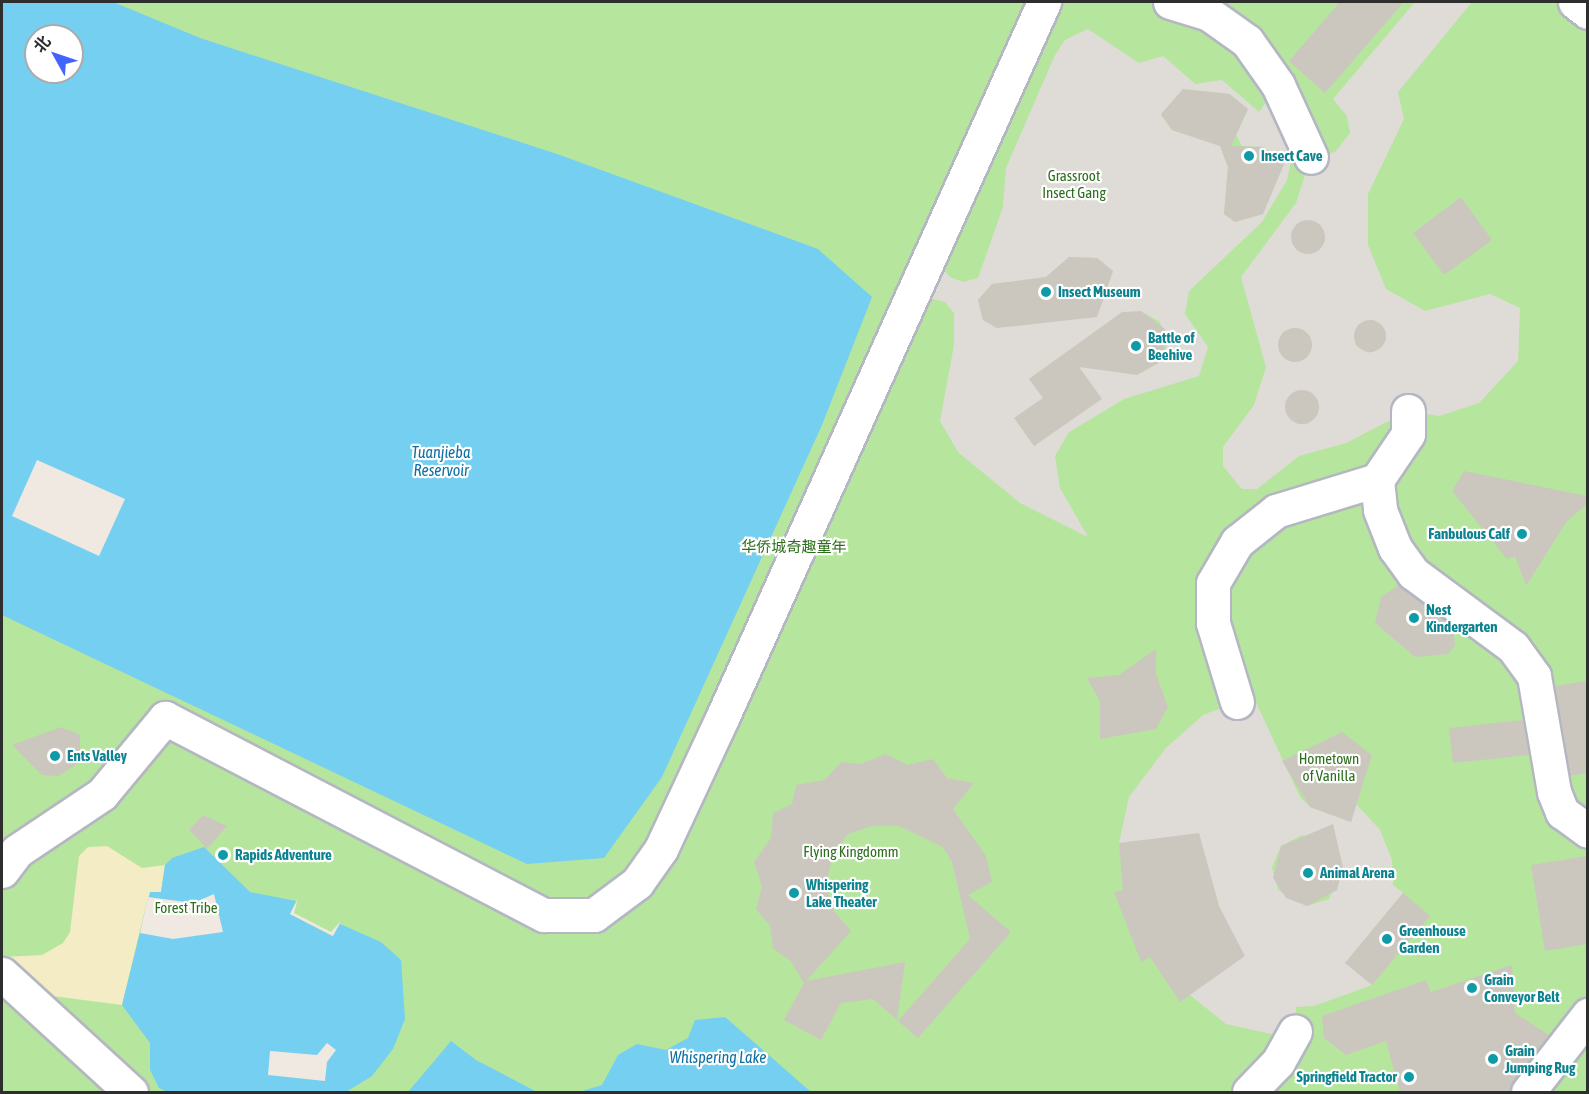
<!DOCTYPE html>
<meta charset="utf-8">
<style>
body{margin:0}
#map{position:relative;width:1589px;height:1094px;overflow:hidden;background:#efe9e1;font-family:"Asap Condensed","Noto Sans SC",sans-serif}
div>[style]{position:absolute}
[style*='--x']{left:calc(var(--x)*1px);top:calc(var(--y)*1px);width:calc(var(--w)*1px);rotate:calc(var(--a)*1deg)}
.green>*{inset:0;background:#b6e59e}
.sand>*{inset:0;background:#f3ecc5}
.plaza>*{inset:0;background:#dfdcd8}
.water>*{inset:0;background:#75cff0}
.pier>*{inset:0;background:#efe9e1}
.building>*{inset:0;background:#cbc7bf}
.round{border-radius:50%}
.roads{filter:drop-shadow(2px 0 #b4b7c1) drop-shadow(-2px 0 #b4b7c1) drop-shadow(0 2px #b4b7c1) drop-shadow(0 -2px #b4b7c1)}
.minor>*{height:33px;margin:-16.5px;padding:0 16.5px;transform-origin:16.5px;border-radius:16.5px;background:#fff}
.dots>*{width:16px;height:16px;translate:-50% -50%;box-sizing:border-box;border:3px solid #fff;border-radius:50%}
span{translate:-50% -50%;white-space:nowrap;text-align:center;line-height:1.15;-webkit-text-stroke:4.5px #fff;paint-order:stroke}
.culture-label{font-size:15px;color:#0d838f;font-weight:700}
.left{translate:0 -50%;text-align:left}
.right{translate:-100% -50%;text-align:right}
.park-label{font-size:15px;color:#2c6e1b}
.water-label{font-size:16px;color:#0d6fa3;font-style:italic}
.frame{position:absolute;inset:0;border:3px solid #2e2e2e;pointer-events:none}
.north{position:absolute;left:24px;top:24px;width:60px;height:60px;box-sizing:border-box;background:#fff;border:2px solid #ababab;border-radius:50%;rotate:310deg;font-size:16px;font-weight:700;line-height:24px;text-align:center;color:#2e2e2e}
.north::after{content:'';display:block;margin:auto;width:21px;height:27px;background:#4264fb;clip-path:polygon(50% 0,100% 100%,50% 72%,0 100%)}
</style>
<div id="map">
<div class="green">
<div style="clip-path:polygon(91px 2px,1587px 2px,1587px 1092px,2px 1092px,2px 109px,36px 72px,72px 72px,72px 36px)"></div>
</div>
<div class="sand">
<div style="clip-path:polygon(107px 846px,142px 868px,165px 865px,161px 892px,148px 897px,122px 1005px,21px 992px,2px 974px,2px 957px,42px 955px,63px 943px,70px 932px,79px 856px,88px 847px)"></div>
</div>
<div class="plaza">
<div style="clip-path:polygon(evenodd,1415px 2px,1472px 2px,1398px 92px,1404px 119px,1368px 194px,1368px 245px,1386px 289px,1425px 311px,1490px 294px,1520px 308px,1518px 361px,1479px 403px,1439px 416px,1408px 411px,1346px 443px,1299px 456px,1257px 489px,1242px 489px,1223px 466px,1223px 447px,1254px 405px,1266px 367px,1241px 277px,1296px 203px,1311px 157px,1335px 152px,1350px 133px,1347px 116px,1333px 99px,1415px 2px,1312px 221px,1321px 226px,1325px 241px,1314px 253px,1303px 253px,1292px 235px,1301px 222px,1312px 221px,1415px 2px,1373px 320px,1385px 330px,1386px 340px,1370px 353px,1356px 346px,1354px 335px,1358px 325px,1373px 320px,1415px 2px,1298px 328px,1310px 337px,1311px 348px,1295px 361px,1281px 353px,1279px 343px,1283px 332px,1298px 328px,1415px 2px,1305px 392px,1314px 397px,1318px 412px,1308px 424px,1297px 424px,1286px 406px,1295px 394px,1305px 392px)"></div>
<div style="clip-path:polygon(evenodd,1088px 29px,1139px 63px,1163px 56px,1195px 84px,1222px 80px,1259px 112px,1278px 85px,1298px 129px,1287px 180px,1262px 222px,1189px 291px,1185px 314px,1208px 347px,1199px 376px,1124px 399px,1069px 432px,1055px 456px,1060px 488px,1088px 537px,1020px 503px,958px 452px,940px 421px,954px 345px,954px 313px,945px 302px,911px 293px,929px 253px,950px 277px,963px 282px,978px 278px,1003px 207px,1006px 168px,1055px 55px,1065px 40px,1088px 29px,1183px 89px,1230px 94px,1248px 109px,1236px 135px,1242px 146px,1264px 147px,1284px 164px,1263px 214px,1235px 222px,1224px 214px,1228px 167px,1220px 146px,1172px 130px,1161px 115px,1183px 89px,1088px 29px,1069px 257px,1097px 258px,1113px 271px,1101px 305px,997px 328px,983px 320px,978px 300px,992px 284px,1046px 277px,1069px 257px,1088px 29px,1140px 311px,1159px 321px,1168px 339px,1163px 360px,1137px 375px,1140px 311px,1088px 29px,1068px 351px,1101px 398px,1034px 446px,1015px 418px,1043px 398px,1029px 379px,1068px 351px)"></div>
<div style="clip-path:polygon(evenodd,1253px 696px,1300px 797px,1310px 807px,1351px 822px,1356px 804px,1380px 830px,1392px 860px,1393px 885px,1403px 893px,1345px 963px,1372px 985px,1314px 1006px,1296px 1007px,1295px 1031px,1281px 1036px,1226px 1024px,1190px 995px,1219px 906px,1199px 834px,1119px 843px,1129px 797px,1166px 748px,1203px 715px,1253px 696px,1302px 835px,1334px 846px,1343px 867px,1329px 899px,1307px 906px,1278px 890px,1272px 867px,1281px 846px,1302px 835px)"></div>
</div>
<div class="water">
<div style="clip-path:polygon(evenodd,2px 2px,113px 2px,200px 38px,557px 154px,818px 249px,872px 297px,822px 425px,662px 777px,604px 858px,527px 864px,2px 615px,2px 2px,36px 36px,72px 36px,72px 72px,36px 72px,36px 36px)"></div>
<div style="clip-path:polygon(204px 847px,250px 892px,296px 901px,290px 914px,332px 936px,340px 924px,381px 942px,401px 960px,405px 1019px,393px 1049px,372px 1076px,346px 1092px,168px 1092px,159px 1088px,150px 1070px,150px 1043px,122px 1005px,150px 892px,161px 892px,165px 865px,172px 858px)"></div>
<div style="clip-path:polygon(725px 1017px,811px 1092px,579px 1092px,602px 1085px,618px 1055px,637px 1044px,666px 1050px,688px 1038px,695px 1020px)"></div>
<div style="clip-path:polygon(451px 1041px,476px 1060px,537px 1092px,408px 1092px)"></div>
</div>
<div class="pier">
<div style="clip-path:polygon(37px 460px,125px 499px,99px 556px,12px 516px)"></div>
<div style="clip-path:polygon(214px 894px,223px 932px,173px 939px,140px 933px,148px 897px,193px 903px)"></div>
<div style="clip-path:polygon(298px 899px,294px 913px,331px 932px,341px 921px,333px 936px,290px 914px)"></div>
<div style="clip-path:polygon(327px 1043px,336px 1050px,327px 1062px,325px 1081px,268px 1075px,270px 1051px,317px 1055px)"></div>
</div>
<div class="building">
<div style="clip-path:polygon(1340px 2px,1404px 2px,1325px 93px,1289px 61px)"></div>
<div style="clip-path:polygon(1183px 89px,1229px 94px,1248px 109px,1231px 146px,1264px 147px,1284px 164px,1263px 214px,1235px 222px,1224px 214px,1228px 167px,1220px 146px,1172px 130px,1161px 114px)"></div>
<div style="clip-path:polygon(1461px 197px,1492px 240px,1444px 275px,1413px 233px)"></div>
<div class="round" style="left:1291px;top:220px;width:34px;height:34px"></div>
<div style="clip-path:polygon(1069px 257px,1097px 258px,1113px 271px,1097px 317px,997px 328px,983px 320px,978px 300px,992px 284px,1046px 277px)"></div>
<div style="clip-path:polygon(1141px 311px,1165px 329px,1164px 360px,1137px 375px,1079px 367px,1102px 399px,1034px 446px,1014px 418px,1043px 398px,1029px 379px,1122px 312px)"></div>
<div class="round" style="left:1354px;top:320px;width:32px;height:32px"></div>
<div class="round" style="left:1278px;top:328px;width:34px;height:34px"></div>
<div class="round" style="left:1285px;top:390px;width:34px;height:34px"></div>
<div style="clip-path:polygon(1464px 471px,1587px 496px,1587px 504px,1567px 521px,1526px 586px,1515px 556px,1507px 559px,1452px 491px)"></div>
<div style="clip-path:polygon(1399px 585px,1453px 626px,1455px 645px,1448px 654px,1415px 657px,1375px 623px,1381px 597px)"></div>
<div style="clip-path:polygon(1156px 649px,1156px 674px,1168px 707px,1156px 729px,1100px 739px,1100px 702px,1087px 678px,1119px 675px)"></div>
<div style="clip-path:polygon(1587px 681px,1587px 773px,1570px 776px,1555px 686px)"></div>
<div style="clip-path:polygon(1523px 720px,1529px 755px,1453px 763px,1449px 728px)"></div>
<div style="clip-path:polygon(61px 727px,80px 735px,80px 762px,58px 776px,42px 775px,12px 745px)"></div>
<div style="clip-path:polygon(1342px 732px,1372px 755px,1351px 822px,1310px 807px,1282px 761px)"></div>
<div style="clip-path:polygon(885px 754px,908px 765px,933px 759px,947px 778px,974px 783px,953px 809px,986px 856px,992px 882px,968px 895px,1011px 932px,918px 1038px,898px 1021px,970px 939px,952px 862px,943px 847px,899px 826px,872px 826px,848px 834px,833px 854px,826px 884px,833px 910px,851px 931px,806px 981px,905px 962px,897px 1020px,873px 999px,841px 1003px,821px 1040px,784px 1020px,804px 983px,790px 960px,773px 949px,770px 926px,756px 909px,762px 886px,754px 862px,771px 838px,773px 813px,792px 804px,796px 785px,825px 780px,841px 762px,861px 764px)"></div>
<div style="clip-path:polygon(203px 815px,227px 826px,207px 849px,189px 830px)"></div>
<div style="clip-path:polygon(1333px 824px,1343px 867px,1337px 890px,1307px 906px,1286px 898px,1273px 878px,1281px 846px)"></div>
<div style="clip-path:polygon(1199px 833px,1219px 906px,1245px 956px,1180px 1002px,1150px 957px,1141px 962px,1114px 892px,1123px 890px,1119px 843px)"></div>
<div style="clip-path:polygon(1587px 856px,1587px 944px,1545px 951px,1531px 865px)"></div>
<div style="clip-path:polygon(1403px 893px,1430px 916px,1372px 985px,1345px 963px)"></div>
<div style="clip-path:polygon(1512px 965px,1515px 1013px,1549px 1035px,1510px 1092px,1400px 1092px,1386px 1041px,1346px 1055px,1324px 1038px,1322px 1016px,1426px 980px,1431px 992px)"></div>
</div>
<div class="roads">
<div class="minor">
<div style="--x:1170;--y:2;--w:41;--a:17.1"></div>
<div style="--x:1209;--y:14;--w:47;--a:35.4"></div>
<div style="--x:1247;--y:41;--w:54;--a:54.8"></div>
<div style="--x:1278;--y:85;--w:79;--a:65.4"></div>
<div style="--x:1575;--y:2;--w:16;--a:38"></div>
<div style="--x:1408;--y:411;--w:23;--a:90"></div>
<div style="--x:1408;--y:434;--w:55;--a:124"></div>
<div style="--x:1377;--y:480;--w:30;--a:84"></div>
<div style="--x:1380;--y:510;--w:41;--a:68.5"></div>
<div style="--x:1395;--y:548;--w:31;--a:54"></div>
<div style="--x:1413;--y:573;--w:124;--a:36.5"></div>
<div style="--x:1513;--y:647;--w:36;--a:54"></div>
<div style="--x:1534;--y:676;--w:118;--a:80.2"></div>
<div style="--x:1554;--y:792;--w:22;--a:68"></div>
<div style="--x:1562;--y:812;--w:32;--a:36"></div>
<div style="--x:1237;--y:702;--w:83;--a:-106.9"></div>
<div style="--x:1213;--y:623;--w:40;--a:-90"></div>
<div style="--x:1213;--y:583;--w:48;--a:-59.7"></div>
<div style="--x:1237;--y:542;--w:50;--a:-38.5"></div>
<div style="--x:1276;--y:511;--w:106;--a:-17.1"></div>
<div style="--x:2;--y:871;--w:25;--a:-53"></div>
<div style="--x:17;--y:851;--w:102;--a:-33.8"></div>
<div style="--x:102;--y:794;--w:99;--a:-50.3"></div>
<div style="--x:165;--y:718;--w:427;--a:27.5"></div>
<div style="--x:544;--y:915;--w:50;--a:0"></div>
<div style="--x:594;--y:915;--w:54;--a:-36.7"></div>
<div style="--x:637;--y:883;--w:42;--a:-54.8"></div>
<div style="--x:661;--y:849;--w:147;--a:-65"></div>
<div style="--x:723;--y:716;--w:783;--a:-65.79"></div>
<div style="--x:2;--y:974;--w:175;--a:42.5"></div>
<div style="--x:1249;--y:1092;--w:42;--a:-46"></div>
<div style="--x:1278;--y:1062;--w:35;--a:-61"></div>
<div style="--x:1528;--y:1092;--w:98;--a:-52.1"></div>
</div>
</div>
<div class="dots">
<div style="left:1249px;top:156px;background:#0f9aa8"></div>
<div style="left:1046px;top:292px;background:#0f9aa8"></div>
<div style="left:1136px;top:346px;background:#0f9aa8"></div>
<div style="left:1522px;top:534px;background:#0f9aa8"></div>
<div style="left:1414px;top:618px;background:#0f9aa8"></div>
<div style="left:55px;top:756px;background:#0f9aa8"></div>
<div style="left:223px;top:855px;background:#0f9aa8"></div>
<div style="left:1308px;top:873px;background:#0f9aa8"></div>
<div style="left:794px;top:893px;background:#0f9aa8"></div>
<div style="left:1387px;top:939px;background:#0f9aa8"></div>
<div style="left:1472px;top:988px;background:#0f9aa8"></div>
<div style="left:1493px;top:1059px;background:#0f9aa8"></div>
<div style="left:1409px;top:1077px;background:#0f9aa8"></div>
</div>
<div class="culture-label">
<span class="left" style="left:1261px;top:156px">Insect Cave</span>
<span class="left" style="left:1058px;top:292px">Insect Museum</span>
<span class="left" style="left:1148px;top:346px">Battle of<br>Beehive</span>
<span class="right" style="left:1510px;top:534px">Fanbulous Calf</span>
<span class="left" style="left:1426px;top:618px">Nest<br>Kindergarten</span>
<span class="left" style="left:67px;top:756px">Ents Valley</span>
<span class="left" style="left:235px;top:855px">Rapids Adventure</span>
<span class="left" style="left:1320px;top:873px">Animal Arena</span>
<span class="left" style="left:806px;top:893px">Whispering<br>Lake Theater</span>
<span class="left" style="left:1399px;top:939px">Greenhouse<br>Garden</span>
<span class="left" style="left:1484px;top:988px">Grain<br>Conveyor Belt</span>
<span class="left" style="left:1505px;top:1059px">Grain<br>Jumping Rug</span>
<span class="right" style="left:1397px;top:1077px">Springfield Tractor</span>
</div>
<div class="park-label">
<span style="left:1074px;top:184px">Grassroot<br>Insect Gang</span>
<span style="left:794px;top:547px">华侨城奇趣童年</span>
<span style="left:1329px;top:767px">Hometown<br>of Vanilla</span>
<span style="left:851px;top:852px">Flying Kingdomm</span>
<span style="left:186px;top:908px">Forest Tribe</span>
</div>
<div class="water-label">
<span style="left:441px;top:461px">Tuanjieba<br>Reservoir</span>
<span style="left:718px;top:1057px">Whispering Lake</span>
</div>
<div class="frame"></div>
<div class="north">北</div>
</div>
